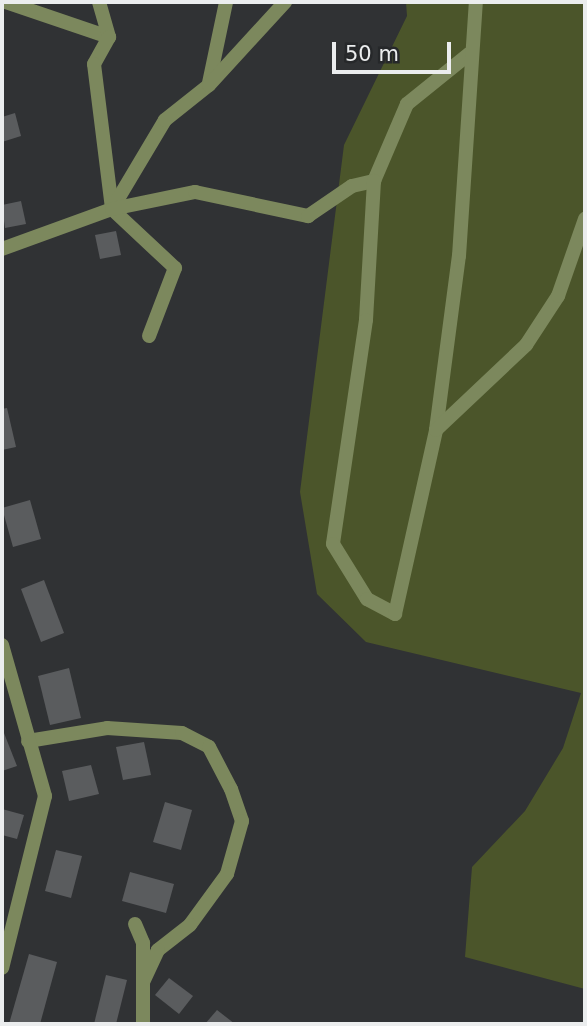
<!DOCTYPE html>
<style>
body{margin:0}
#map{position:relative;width:587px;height:1026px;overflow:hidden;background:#303234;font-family:"DejaVu Sans",sans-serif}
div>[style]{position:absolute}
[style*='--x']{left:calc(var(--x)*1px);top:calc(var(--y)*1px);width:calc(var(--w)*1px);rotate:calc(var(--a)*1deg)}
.green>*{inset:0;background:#4b552a}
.building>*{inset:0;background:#5a5c5e}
.minor>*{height:14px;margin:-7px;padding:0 7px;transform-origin:7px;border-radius:7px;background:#7c885d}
.tertiary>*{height:14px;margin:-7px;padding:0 7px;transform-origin:7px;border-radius:7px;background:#7c885d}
span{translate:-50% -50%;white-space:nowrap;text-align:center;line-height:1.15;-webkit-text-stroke:5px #26282a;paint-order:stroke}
.frame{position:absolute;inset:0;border:4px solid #ebedee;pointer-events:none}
.scale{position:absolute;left:332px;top:42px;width:119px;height:32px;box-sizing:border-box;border:4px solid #ebedee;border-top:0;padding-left:9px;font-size:21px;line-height:24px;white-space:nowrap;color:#ebedee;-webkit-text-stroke:5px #26282a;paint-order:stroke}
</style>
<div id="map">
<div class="green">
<div style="clip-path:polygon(406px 2px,585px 2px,585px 989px,465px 957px,472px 867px,525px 811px,563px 748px,581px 693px,366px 642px,317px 594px,300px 492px,344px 145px,407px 16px)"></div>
</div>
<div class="building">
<div style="clip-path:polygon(15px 113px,21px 136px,2px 142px,2px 117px)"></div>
<div style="clip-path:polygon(21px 201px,26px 224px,5px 228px,2px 205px)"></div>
<div style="clip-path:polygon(116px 231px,121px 255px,100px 259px,95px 235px)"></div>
<div style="clip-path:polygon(7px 408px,16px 447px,2px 450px,2px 409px)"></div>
<div style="clip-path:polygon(30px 500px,41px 539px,13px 547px,2px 508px)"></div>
<div style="clip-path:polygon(44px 580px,64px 633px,41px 642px,21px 589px)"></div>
<div style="clip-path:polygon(69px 668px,81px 718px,50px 725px,38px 676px)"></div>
<div style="clip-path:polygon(2px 728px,17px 766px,2px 771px)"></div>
<div style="clip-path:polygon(144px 742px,151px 775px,123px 780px,116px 747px)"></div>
<div style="clip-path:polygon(91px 765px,99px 794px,69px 801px,62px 771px)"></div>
<div style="clip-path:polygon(165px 802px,192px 810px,181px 850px,153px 842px)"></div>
<div style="clip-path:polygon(2px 809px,24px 815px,17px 839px,2px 835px)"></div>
<div style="clip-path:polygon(56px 850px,82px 856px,71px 898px,45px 891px)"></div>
<div style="clip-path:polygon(130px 872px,174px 884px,166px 913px,122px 901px)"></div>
<div style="clip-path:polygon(29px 954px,57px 962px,40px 1024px,9px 1024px)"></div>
<div style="clip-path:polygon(106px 975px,127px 980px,116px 1024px,94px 1024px)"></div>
<div style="clip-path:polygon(169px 978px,193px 996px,179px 1014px,155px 995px)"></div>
<div style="clip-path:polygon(217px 1010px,235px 1024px,205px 1024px)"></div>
</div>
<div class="minor">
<div style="--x:6;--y:2;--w:109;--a:18.8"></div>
<div style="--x:99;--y:2;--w:36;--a:74"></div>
<div style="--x:109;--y:37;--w:31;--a:119"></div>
<div style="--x:94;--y:64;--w:146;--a:82.9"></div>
<div style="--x:209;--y:83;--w:83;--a:-78.1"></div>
<div style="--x:374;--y:181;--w:84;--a:-66.8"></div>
<div style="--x:407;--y:104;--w:80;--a:-38.9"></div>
<div style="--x:2;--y:249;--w:117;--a:-20"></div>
<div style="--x:112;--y:209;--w:104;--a:-59.2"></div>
<div style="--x:165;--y:120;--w:56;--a:-38.5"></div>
<div style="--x:209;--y:85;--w:113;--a:-47.5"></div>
<div style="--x:149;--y:336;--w:73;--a:-69.1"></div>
<div style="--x:175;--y:268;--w:86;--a:-136.9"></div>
<div style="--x:112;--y:209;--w:85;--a:-11.6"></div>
<div style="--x:195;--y:192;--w:116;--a:12"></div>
<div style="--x:308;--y:216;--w:53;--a:-34.3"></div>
<div style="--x:352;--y:186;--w:23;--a:-13"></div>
<div style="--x:374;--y:181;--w:139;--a:93.3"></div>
<div style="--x:366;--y:320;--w:226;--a:98.4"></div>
<div style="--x:333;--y:544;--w:65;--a:58.3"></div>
<div style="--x:367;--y:599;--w:32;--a:28"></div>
<div style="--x:395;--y:614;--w:189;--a:-77.4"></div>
<div style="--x:436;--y:430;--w:176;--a:-82.5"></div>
<div style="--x:459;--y:256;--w:255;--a:-86.2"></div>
<div style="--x:436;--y:430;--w:124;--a:-43.4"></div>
<div style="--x:526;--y:345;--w:59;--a:-56.9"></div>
<div style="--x:558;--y:296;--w:82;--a:-70.7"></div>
<div style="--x:28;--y:741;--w:80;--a:-9.3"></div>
<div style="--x:107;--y:728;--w:75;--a:3.8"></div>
<div style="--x:182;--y:733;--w:30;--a:27"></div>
<div style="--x:209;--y:747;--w:47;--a:62.4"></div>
<div style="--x:231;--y:789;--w:34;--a:71"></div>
<div style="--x:242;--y:821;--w:55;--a:105.8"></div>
<div style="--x:227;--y:874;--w:63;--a:126"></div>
<div style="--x:190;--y:925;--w:41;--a:142"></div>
<div style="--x:158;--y:950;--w:35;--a:115"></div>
<div style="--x:135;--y:924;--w:21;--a:67"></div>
<div style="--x:143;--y:943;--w:81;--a:90"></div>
</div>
<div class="tertiary">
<div style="--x:2;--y:645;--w:157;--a:74.1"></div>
<div style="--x:45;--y:796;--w:177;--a:104"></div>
</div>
<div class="frame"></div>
<div class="scale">50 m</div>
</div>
